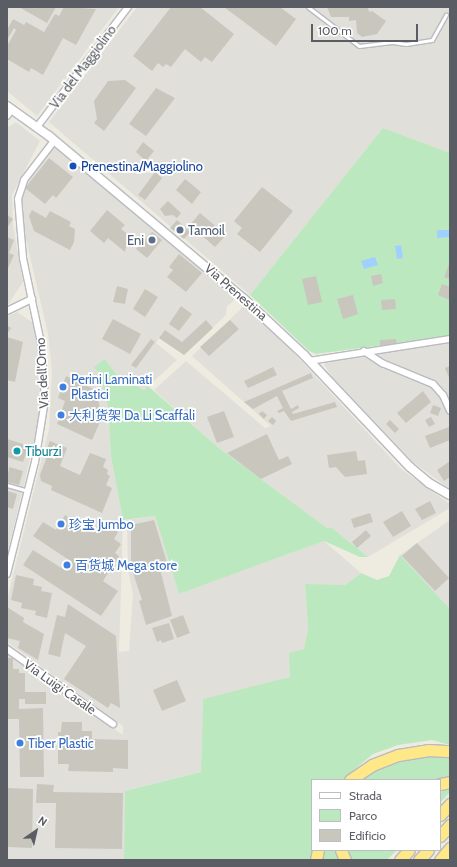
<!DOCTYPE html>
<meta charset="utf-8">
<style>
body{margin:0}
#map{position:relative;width:457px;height:867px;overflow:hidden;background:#eeece1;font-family:Cabin,"Noto Sans SC",sans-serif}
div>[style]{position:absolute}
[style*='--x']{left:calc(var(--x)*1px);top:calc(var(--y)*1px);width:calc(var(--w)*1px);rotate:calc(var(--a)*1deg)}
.industrial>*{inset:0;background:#e1dfd9}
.green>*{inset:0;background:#bce8bf}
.water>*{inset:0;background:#a0d0ff}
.building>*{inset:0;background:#c9c6be}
.roads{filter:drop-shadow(1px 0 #b9bbc1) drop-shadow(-1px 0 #b9bbc1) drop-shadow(0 1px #b9bbc1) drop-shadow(0 -1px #b9bbc1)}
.service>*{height:3px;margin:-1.5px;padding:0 1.5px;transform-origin:1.5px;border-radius:1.5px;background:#fff}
.minor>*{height:6px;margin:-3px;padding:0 3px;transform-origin:3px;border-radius:3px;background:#fff}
.secondary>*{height:8px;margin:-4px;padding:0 4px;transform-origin:4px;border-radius:4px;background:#fff}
.motorway>*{height:11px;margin:-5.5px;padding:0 5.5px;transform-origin:5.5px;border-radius:5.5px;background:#ffe887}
.dots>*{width:11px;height:11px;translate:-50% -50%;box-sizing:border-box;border:2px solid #fff;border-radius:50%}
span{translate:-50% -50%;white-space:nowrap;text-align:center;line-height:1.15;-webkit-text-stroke:3.5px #fff;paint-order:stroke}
.street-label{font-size:13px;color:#5a5d63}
.transit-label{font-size:13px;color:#164399}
.left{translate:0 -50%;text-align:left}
.service-label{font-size:13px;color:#4e5e75}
.right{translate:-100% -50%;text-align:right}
.shop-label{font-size:13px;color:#366cbe}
.culture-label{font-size:13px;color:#0d838f}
.frame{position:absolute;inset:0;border:8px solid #5a5d63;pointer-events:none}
.legend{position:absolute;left:311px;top:779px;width:130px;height:72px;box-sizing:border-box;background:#fff;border:1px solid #bdbec1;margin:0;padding:5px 7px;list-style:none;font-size:12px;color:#5a5d63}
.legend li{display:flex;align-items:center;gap:8px;height:20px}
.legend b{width:20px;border:1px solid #bdbec1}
.north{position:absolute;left:16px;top:811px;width:40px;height:40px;-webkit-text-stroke:3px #fff;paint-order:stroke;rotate:34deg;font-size:11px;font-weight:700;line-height:16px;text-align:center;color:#5a5d63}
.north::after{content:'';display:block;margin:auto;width:14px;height:18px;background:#5a5d63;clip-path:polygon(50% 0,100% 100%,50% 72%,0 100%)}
.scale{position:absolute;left:311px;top:24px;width:107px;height:18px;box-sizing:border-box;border:2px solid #5a5d63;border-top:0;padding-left:5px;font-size:12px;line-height:14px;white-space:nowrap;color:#5a5d63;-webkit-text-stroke:3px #fff;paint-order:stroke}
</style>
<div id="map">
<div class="industrial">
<div style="clip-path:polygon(7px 7px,119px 7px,37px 116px,7px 91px)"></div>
<div style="clip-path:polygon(137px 7px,450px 7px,450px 153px,383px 128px,250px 295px,49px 122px)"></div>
<div style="clip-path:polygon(16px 122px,40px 141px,12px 195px,13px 226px,23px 282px,7px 306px,7px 128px)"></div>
<div style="clip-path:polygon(54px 147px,237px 298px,227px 306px,226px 315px,184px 355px,159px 338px,156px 343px,177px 360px,144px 390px,116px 374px,105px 359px,100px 375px,108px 407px,111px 456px,123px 520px,119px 652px,129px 651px,133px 594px,128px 569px,127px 520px,155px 516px,179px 594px,324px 541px,361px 573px,345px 585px,305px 585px,308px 628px,304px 649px,290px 679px,203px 699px,201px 772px,125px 791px,124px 860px,7px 860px,7px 654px,123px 735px,123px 726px,7px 642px,7px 600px,49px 429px,52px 371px,48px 334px,24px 231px,20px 201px,25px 183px)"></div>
<div style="clip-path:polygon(245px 305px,292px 351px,401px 469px,450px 504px,450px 508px,368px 557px,331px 527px,327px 528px,219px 448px,154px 390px,186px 361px,265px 428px,271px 426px,192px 356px)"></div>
<div style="clip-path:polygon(17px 312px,35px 324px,41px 388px,38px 426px,7px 555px,7px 317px)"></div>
<div style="clip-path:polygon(450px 342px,450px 489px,413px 462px,332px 377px,324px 364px,327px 361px)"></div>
<div style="clip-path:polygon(450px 520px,450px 609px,400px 555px)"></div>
</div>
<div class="green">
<div style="clip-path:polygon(383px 128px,450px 153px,450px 336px,316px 354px,309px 351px,250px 295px)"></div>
<div style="clip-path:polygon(105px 359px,116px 374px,144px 390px,148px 386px,219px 448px,327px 528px,331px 527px,368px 557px,360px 557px,324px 541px,179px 594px,155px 516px,123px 520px,111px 456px,108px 407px,100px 375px,94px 367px)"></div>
<div style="clip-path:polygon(400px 555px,450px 609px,450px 745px,432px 740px,398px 745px,373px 754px,342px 780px,312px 780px,313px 860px,124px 860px,125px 791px,201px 772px,203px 699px,290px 677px,289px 653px,304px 649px,308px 628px,305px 584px,345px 585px,361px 573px,377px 580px,389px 576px)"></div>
<div style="clip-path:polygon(419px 755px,450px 755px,450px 777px,440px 780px,356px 780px,381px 765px)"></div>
<div style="clip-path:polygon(450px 786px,450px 792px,440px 803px,440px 789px)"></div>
<div style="clip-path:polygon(321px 850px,337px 850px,340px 860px,320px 860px)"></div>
<div style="clip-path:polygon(346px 850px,397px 850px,387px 860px,351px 860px)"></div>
</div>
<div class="water">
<div style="clip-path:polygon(437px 230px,450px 230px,450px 237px,437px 238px)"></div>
<div style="clip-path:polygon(401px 245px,403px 258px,397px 259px,395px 246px)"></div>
<div style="clip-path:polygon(375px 257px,378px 265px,364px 269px,361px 261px)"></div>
</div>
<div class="building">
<div style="clip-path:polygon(19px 7px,56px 7px,47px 23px)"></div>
<div style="clip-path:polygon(64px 7px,96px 9px,76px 45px,63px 38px,43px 75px,31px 68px,29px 72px,7px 59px,7px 46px,16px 30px,14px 28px,7px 40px,7px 30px,13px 19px,24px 25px,26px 22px,44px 32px,55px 14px,59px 16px)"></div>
<div style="clip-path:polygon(171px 7px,200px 7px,234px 34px,212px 62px,205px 57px,201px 62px,185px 49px,171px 67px,166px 64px,163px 67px,158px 63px,152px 71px,133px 56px)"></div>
<div style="clip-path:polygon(224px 7px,280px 7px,296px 19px,276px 46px)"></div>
<div style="clip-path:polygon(327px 7px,368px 8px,369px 12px,372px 11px,386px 21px,377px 34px,362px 37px,357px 33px,356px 20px,349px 21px,349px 17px,331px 17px)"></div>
<div style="clip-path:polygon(125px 80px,136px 88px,104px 131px,94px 123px,97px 119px,94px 101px,108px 81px)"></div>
<div style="clip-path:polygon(156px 88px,175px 98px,146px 136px,129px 124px)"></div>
<div style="clip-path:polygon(143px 142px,154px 151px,146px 161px,136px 152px)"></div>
<div style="clip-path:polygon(49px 158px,73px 177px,56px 198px,53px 195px,45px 204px,25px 188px)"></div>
<div style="clip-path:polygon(155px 172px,162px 178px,145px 200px,138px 195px)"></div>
<div style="clip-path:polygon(185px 179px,201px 192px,192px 204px,176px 190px)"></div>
<div style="clip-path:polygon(262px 187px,293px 211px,260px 252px,237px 234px,242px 228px,234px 221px)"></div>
<div style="clip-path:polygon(168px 201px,181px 213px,177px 218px,173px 215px,165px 216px,160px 209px)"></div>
<div style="clip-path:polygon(32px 210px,46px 218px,50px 211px,71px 222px,69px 226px,75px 229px,74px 242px,70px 250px,34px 231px,29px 216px)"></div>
<div style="clip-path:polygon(107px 210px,125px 225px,121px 229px,129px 235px,125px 252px,108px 238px,104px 243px,90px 231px)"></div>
<div style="clip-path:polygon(200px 213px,226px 235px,215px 247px,190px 225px)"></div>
<div style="clip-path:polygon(7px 215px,13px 219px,7px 228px)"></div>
<div style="clip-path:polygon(177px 220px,190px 232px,184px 239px,170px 228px)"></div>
<div style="clip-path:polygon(152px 232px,162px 240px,147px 258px,136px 249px)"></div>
<div style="clip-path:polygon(7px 237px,14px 240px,9px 253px,14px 255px,7px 270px)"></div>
<div style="clip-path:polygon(179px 254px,202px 273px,186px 292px,167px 277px,173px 270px,169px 267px)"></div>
<div style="clip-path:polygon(450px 262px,450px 279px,444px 277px)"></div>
<div style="clip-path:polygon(381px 274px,383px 283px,373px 286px,371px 276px)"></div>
<div style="clip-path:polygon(316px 276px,322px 302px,308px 305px,302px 279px)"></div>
<div style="clip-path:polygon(442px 284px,450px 287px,450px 300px,438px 295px)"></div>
<div style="clip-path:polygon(117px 286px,128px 289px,125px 304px,113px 302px)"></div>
<div style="clip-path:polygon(145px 289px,158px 297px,145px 317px,133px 309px)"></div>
<div style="clip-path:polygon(353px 295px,358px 314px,343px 319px,337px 299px)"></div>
<div style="clip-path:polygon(395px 299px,396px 309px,382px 310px,381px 300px)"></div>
<div style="clip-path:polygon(181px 306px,192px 314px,179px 331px,169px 324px)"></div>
<div style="clip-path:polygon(113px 319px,141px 334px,130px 354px,102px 339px)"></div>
<div style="clip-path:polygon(206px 320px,213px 328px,184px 355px,159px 338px,165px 330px,182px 342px)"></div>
<div style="clip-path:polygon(230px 320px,239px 329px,209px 356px,200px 347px)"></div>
<div style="clip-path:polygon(7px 325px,11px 328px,7px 334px)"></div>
<div style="clip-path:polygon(7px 337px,23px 342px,15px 382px,7px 380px)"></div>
<div style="clip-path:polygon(151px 339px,155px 342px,136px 368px,131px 365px)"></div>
<div style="clip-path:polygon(396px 339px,397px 345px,380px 347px,380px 340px)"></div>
<div style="clip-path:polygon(450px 366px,450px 380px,445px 368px)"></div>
<div style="clip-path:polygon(273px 367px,277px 375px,248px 388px,244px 381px)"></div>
<div style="clip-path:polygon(311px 373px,313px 378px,282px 391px,291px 409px,298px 405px,299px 408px,292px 412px,293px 414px,335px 402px,337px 407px,291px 421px,284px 411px,279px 413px,277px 411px,283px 408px,277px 396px,253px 409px,244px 402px)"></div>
<div style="clip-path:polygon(66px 376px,96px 390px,102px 417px,92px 440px,57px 424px,65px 401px,58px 398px)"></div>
<div style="clip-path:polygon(423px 391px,431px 402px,406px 423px,397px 413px)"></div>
<div style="clip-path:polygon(433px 405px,441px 408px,438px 416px,430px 413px)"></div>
<div style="clip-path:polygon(224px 411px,234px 437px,217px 443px,207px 417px)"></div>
<div style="clip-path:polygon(262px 411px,267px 415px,264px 419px,259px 414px)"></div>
<div style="clip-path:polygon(272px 417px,276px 421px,273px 425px,268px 421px)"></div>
<div style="clip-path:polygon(431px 417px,435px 424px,429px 427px,425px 420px)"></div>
<div style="clip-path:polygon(390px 420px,399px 429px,395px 433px,386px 424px)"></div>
<div style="clip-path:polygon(449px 427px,450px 440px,430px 448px,425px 436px)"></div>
<div style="clip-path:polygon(267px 434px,279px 460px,288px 456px,292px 464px,261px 479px,227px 453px)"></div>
<div style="clip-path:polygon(7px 439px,29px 446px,23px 462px,7px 457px)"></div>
<div style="clip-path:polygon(50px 441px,67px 448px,60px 466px,80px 475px,90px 453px,106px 459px,103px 467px,108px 470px,107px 474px,110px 476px,106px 485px,112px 488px,102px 513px,51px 490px,52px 486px,41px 481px,40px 475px,48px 454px,45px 453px)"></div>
<div style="clip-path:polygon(356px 451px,358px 461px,365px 460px,367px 474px,345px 477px,336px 467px,329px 468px,327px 455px)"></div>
<div style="clip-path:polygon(450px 461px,450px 477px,444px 481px,437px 470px)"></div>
<div style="clip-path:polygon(9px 467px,23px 471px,19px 485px,7px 482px)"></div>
<div style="clip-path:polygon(7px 491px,17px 494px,13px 509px,7px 507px)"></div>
<div style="clip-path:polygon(430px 501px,436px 513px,422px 520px,415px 509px)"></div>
<div style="clip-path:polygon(402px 511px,411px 526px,393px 537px,383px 522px)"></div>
<div style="clip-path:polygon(370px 513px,373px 522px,354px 528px,351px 519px)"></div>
<div style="clip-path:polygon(65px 515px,93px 533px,101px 521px,118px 532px,114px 539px,121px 544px,115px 553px,119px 556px,103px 581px,118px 591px,101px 616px,23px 565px,33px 550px,63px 569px,69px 560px,33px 536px,43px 522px,56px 530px)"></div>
<div style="clip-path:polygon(154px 520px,168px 566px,160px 569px,172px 616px,146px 625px,139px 601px,142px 600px,131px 567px,131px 525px)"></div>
<div style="clip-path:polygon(366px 530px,371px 536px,357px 548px,352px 542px)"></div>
<div style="clip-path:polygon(417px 543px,449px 578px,435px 591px,402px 556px)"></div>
<div style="clip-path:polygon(16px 575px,34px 579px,33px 585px,42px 587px,41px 591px,52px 593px,47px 618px,35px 615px,36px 611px,21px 608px,22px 603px,11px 600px)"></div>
<div style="clip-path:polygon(68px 604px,116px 636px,120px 708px,111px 703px,108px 708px,64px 679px,86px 646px,65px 633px,60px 657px,48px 654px,57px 615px,65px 617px)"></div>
<div style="clip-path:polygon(7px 607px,24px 618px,23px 622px,44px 634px,38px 660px,18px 648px,20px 641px,7px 638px)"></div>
<div style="clip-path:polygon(183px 615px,190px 633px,177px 638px,170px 620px)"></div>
<div style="clip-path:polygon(169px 623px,174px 639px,162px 643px,161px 640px,157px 642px,152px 628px)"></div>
<div style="clip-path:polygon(7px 658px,13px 658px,13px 669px,19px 669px,19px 673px,25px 673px,25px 692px,46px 692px,46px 704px,25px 704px,25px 699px,19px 699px,19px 709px,43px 708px,44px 777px,20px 777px,19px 719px,7px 719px)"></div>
<div style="clip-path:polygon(177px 680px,186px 701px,162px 711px,153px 690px)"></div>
<div style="clip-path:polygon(62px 722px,82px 722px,82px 731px,92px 731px,92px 739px,128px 740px,128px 769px,113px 768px,113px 772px,68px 771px,69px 764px,58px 764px,58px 732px,61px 732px)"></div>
<div style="clip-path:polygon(37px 784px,54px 785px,53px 792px,123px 793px,122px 849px,55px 848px,56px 803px,36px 803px)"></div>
<div style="clip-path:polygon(7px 788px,33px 789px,32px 848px,7px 847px)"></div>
</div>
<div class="roads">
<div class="service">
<div style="--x:308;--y:7;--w:64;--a:37.4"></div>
<div style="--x:359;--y:46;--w:33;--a:-7"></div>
<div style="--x:392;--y:42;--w:14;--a:8"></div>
<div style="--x:406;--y:44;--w:26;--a:-9"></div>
<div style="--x:432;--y:40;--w:29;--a:-61"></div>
<div style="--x:7;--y:485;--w:22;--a:16"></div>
</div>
<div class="minor">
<div style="--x:7;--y:116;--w:9;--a:-54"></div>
<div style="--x:37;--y:127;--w:151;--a:-52.8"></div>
<div style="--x:7;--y:311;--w:28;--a:-26"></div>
<div style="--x:364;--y:351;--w:22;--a:34"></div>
<div style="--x:382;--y:363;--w:55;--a:22.4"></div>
<div style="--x:433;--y:384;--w:15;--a:48"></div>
<div style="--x:443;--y:395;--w:17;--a:66"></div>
<div style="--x:309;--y:361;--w:143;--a:-8.9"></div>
<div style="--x:7;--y:574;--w:115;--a:-76"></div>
<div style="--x:35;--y:462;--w:63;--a:-80.8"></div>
<div style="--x:45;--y:400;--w:57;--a:-94"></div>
<div style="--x:41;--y:343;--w:87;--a:-102"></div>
<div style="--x:23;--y:258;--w:59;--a:-94.8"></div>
<div style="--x:18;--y:199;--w:20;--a:-72"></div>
<div style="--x:24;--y:180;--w:49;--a:-52.4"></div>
<div style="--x:7;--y:649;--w:130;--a:35.3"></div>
</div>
<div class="secondary">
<div style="--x:7;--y:106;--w:52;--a:35.5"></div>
<div style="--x:49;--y:136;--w:254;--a:39.9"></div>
<div style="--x:244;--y:299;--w:82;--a:43"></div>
<div style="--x:304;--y:355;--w:154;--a:46.6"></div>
<div style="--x:410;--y:467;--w:25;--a:40"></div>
<div style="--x:429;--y:483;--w:24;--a:30"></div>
</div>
<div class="motorway">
<div style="--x:350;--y:780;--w:27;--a:-34"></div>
<div style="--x:372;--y:765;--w:28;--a:-21"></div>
<div style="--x:398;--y:755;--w:30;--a:-9"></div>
<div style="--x:428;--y:750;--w:22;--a:3"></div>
<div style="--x:440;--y:784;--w:10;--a:-11"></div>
<div style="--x:440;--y:815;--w:15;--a:-48"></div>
<div style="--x:440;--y:836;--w:15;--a:-48"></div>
<div style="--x:341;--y:850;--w:11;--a:68"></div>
<div style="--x:316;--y:860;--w:10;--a:-79"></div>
<div style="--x:400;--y:860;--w:13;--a:-48"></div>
<div style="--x:419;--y:860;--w:13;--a:-48"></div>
<div style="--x:440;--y:860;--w:16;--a:-50"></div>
</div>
</div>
<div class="dots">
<div style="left:73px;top:166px;background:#1a4fb4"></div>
<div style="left:180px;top:230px;background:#5c6f8a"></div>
<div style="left:152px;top:240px;background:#5c6f8a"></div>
<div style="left:63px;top:387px;background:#3f7fe0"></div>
<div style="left:61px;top:415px;background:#3f7fe0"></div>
<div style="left:17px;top:451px;background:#0f9aa8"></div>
<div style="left:61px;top:524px;background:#3f7fe0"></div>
<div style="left:67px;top:565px;background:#3f7fe0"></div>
<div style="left:20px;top:743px;background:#3f7fe0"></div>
</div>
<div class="street-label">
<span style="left:83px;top:67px;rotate:-53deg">Via del Maggiolino</span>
<span style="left:236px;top:292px;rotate:41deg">Via Prenestina</span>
<span style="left:42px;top:373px;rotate:-93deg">Via dell'Omo</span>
<span style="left:60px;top:687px;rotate:35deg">Via Luigi Casale</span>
</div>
<div class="transit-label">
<span class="left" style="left:81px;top:166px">Prenestina/Maggiolino</span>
</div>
<div class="service-label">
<span class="left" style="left:188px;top:230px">Tamoil</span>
<span class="right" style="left:144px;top:240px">Eni</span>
</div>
<div class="shop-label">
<span class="left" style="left:71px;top:387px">Perini Laminati<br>Plastici</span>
<span class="left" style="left:69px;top:415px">大利货架 Da Li Scaffali</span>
<span class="left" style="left:69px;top:524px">珍宝 Jumbo</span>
<span class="left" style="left:75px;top:565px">百货城 Mega store</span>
<span class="left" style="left:28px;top:743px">Tiber Plastic</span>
</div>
<div class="culture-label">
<span class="left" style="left:25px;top:451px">Tiburzi</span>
</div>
<div class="frame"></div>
<ul class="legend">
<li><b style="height:5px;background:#fff"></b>Strada</li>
<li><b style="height:11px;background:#bce8bf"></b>Parco</li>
<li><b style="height:11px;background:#c9c6be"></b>Edificio</li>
</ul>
<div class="north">N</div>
<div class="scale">100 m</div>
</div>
